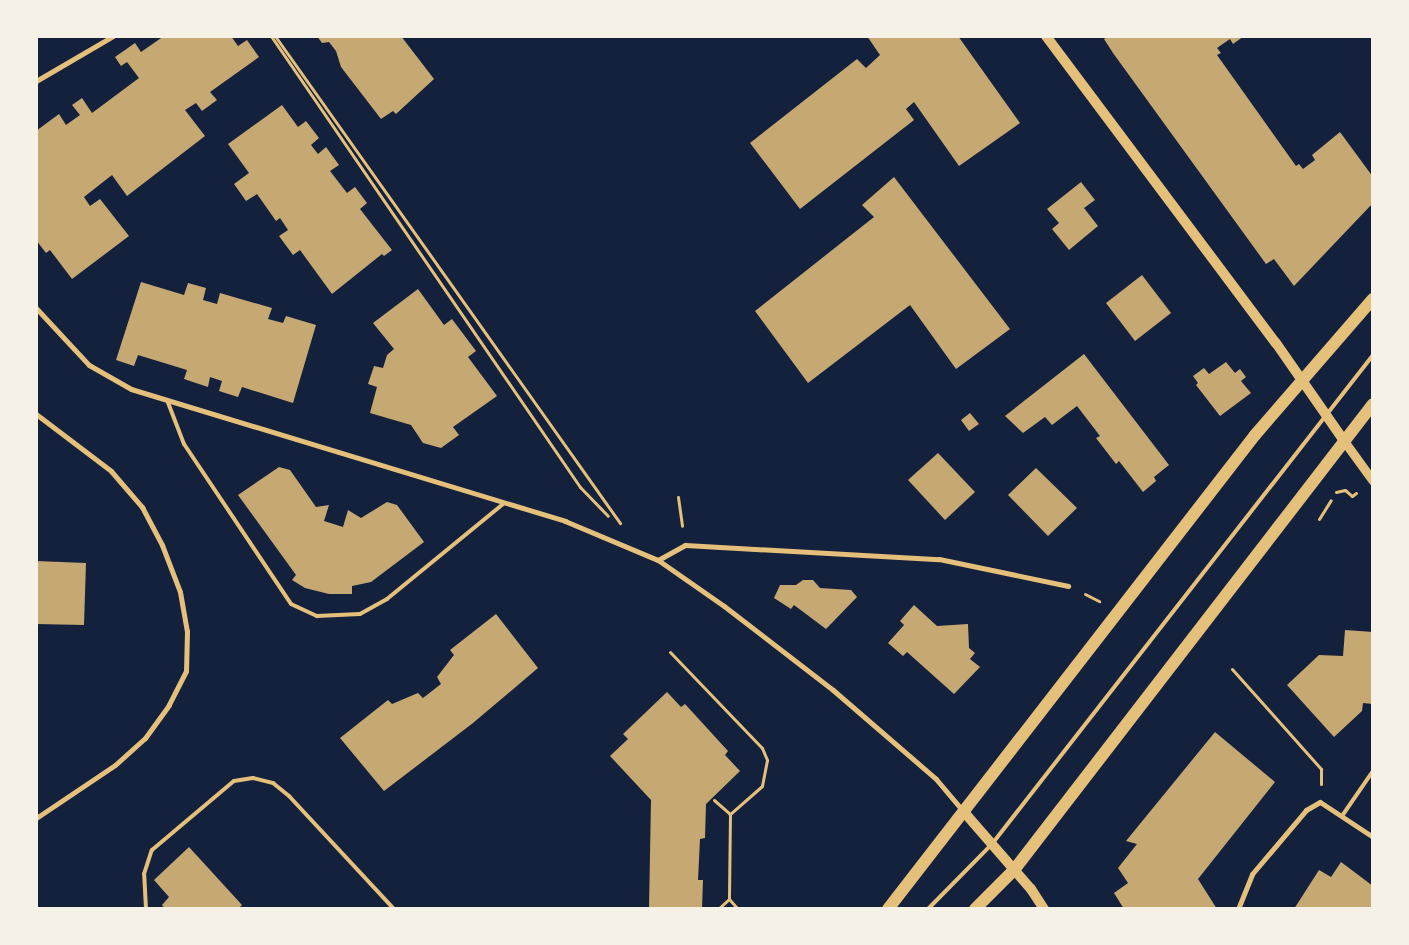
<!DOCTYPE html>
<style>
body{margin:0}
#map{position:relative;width:1409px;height:945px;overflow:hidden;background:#14213d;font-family:Jost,sans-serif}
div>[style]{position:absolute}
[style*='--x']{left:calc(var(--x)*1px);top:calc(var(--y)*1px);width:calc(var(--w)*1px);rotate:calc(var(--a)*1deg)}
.building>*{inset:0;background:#c6a872}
.path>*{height:3px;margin:-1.5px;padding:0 1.5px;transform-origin:1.5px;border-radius:1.5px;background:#e5c07b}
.service>*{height:4px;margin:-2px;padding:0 2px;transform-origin:2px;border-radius:2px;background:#e5c07b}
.minor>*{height:5px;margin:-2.5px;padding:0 2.5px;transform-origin:2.5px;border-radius:2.5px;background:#e5c07b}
.tertiary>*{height:9px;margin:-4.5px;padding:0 4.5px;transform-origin:4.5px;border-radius:4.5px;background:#e5c07b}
.secondary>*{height:10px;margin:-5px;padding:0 5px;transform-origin:5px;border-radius:5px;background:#e5c07b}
.primary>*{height:12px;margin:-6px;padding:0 6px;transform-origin:6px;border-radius:6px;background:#e5c07b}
span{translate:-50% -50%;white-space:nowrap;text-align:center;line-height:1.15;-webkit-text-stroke:5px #f6f1e7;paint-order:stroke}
.frame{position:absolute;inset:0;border:38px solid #f6f1e7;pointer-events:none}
</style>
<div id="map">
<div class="building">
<div style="clip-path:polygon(164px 36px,231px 36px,238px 46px,247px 40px,259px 57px,210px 92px,217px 100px,202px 111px,196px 103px,185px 110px,205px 136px,127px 196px,112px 175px,84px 197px,90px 206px,100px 199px,129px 236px,72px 279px,50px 250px,46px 253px,36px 240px,36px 131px,59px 114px,66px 125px,80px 115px,72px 105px,82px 98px,92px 113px,139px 78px,127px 62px,121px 66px,115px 57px,135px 43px,141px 52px)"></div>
<div style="clip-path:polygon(317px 36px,401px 36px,434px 79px,396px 114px,393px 111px,381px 119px,341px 67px,336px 51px,329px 42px,322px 43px)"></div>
<div style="clip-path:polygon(867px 36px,958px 36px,1020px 123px,959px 166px,914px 102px,906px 109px,914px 120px,800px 209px,750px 143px,857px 59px,866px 68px,880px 55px)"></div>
<div style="clip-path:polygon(1108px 36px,1244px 36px,1233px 44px,1230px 39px,1217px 48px,1221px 53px,1217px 55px,1296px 166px,1299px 164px,1303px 169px,1315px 160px,1312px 155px,1340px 132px,1373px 177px,1373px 203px,1294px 286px,1274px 259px,1266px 264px,1113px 53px,1104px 39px)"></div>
<div style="clip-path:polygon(282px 105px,298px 127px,306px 121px,319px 138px,311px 145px,318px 154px,326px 147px,339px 165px,330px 171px,347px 193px,355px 187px,367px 203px,360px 209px,392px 250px,384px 256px,382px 254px,332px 294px,300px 250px,293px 255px,279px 236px,288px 230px,280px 218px,276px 221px,257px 194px,246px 201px,234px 184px,249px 173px,228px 144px)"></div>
<div style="clip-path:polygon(894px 177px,1010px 329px,956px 369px,910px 305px,808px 383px,755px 311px,874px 217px,862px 205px)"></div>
<div style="clip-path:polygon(1081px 182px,1095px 200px,1084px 208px,1098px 226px,1069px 250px,1052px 229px,1059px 223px,1047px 209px)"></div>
<div style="clip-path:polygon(1142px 275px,1171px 313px,1135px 341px,1106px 303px)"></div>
<div style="clip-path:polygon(141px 282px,184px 295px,188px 283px,206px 288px,203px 300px,217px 304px,220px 293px,272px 308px,268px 319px,283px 323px,286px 316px,316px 325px,293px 403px,242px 387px,238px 397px,219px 391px,222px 381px,210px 377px,208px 387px,184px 379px,187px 370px,138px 355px,134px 366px,116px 360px)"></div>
<div style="clip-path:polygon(418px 289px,444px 325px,452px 319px,476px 351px,468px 357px,497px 396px,453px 427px,459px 435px,441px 448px,423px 443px,411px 425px,370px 413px,377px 387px,368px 384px,374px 366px,383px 368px,387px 355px,394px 349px,373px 323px)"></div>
<div style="clip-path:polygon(1084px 354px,1169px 465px,1154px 477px,1156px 481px,1143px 492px,1119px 461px,1116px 464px,1096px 438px,1100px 436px,1077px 406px,1052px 425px,1045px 417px,1023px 433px,1005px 416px)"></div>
<div style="clip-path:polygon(1226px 362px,1235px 373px,1240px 369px,1246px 377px,1241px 381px,1251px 393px,1220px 416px,1196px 385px,1198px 383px,1193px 376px,1204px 368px,1209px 374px)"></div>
<div style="clip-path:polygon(970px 413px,979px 424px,969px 431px,961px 420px)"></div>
<div style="clip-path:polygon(938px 453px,975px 492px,945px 520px,908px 480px)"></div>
<div style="clip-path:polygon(279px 467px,290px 470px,316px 507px,329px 505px,324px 521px,343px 527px,348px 510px,361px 518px,387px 502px,397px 505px,424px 542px,371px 582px,352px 586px,352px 594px,329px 594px,305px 588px,292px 580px,296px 575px,238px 495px)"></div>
<div style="clip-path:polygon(1036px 468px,1077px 508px,1048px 536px,1008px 495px)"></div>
<div style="clip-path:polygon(36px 561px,86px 563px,84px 625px,36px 624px)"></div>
<div style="clip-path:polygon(803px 580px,813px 580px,820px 588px,851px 590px,857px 597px,826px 629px,794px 605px,791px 609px,774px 598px,780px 585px,796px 585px)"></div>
<div style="clip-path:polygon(914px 605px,937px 626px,968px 624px,969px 648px,975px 653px,970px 659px,980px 667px,954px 694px,907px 652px,903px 656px,888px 643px,904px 625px,900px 621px)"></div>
<div style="clip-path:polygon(496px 614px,538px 668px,473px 723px,384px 791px,340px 738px,388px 700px,392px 704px,418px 693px,423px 698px,441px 684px,437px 677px,454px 655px,450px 650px)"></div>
<div style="clip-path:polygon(1345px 630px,1373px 632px,1373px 704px,1363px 703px,1362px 711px,1334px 737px,1287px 685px,1319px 655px,1343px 656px)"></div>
<div style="clip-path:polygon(667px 692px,681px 707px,685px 704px,728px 751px,725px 755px,740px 771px,706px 804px,705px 838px,700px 839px,698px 880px,703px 880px,702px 909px,649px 909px,651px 800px,610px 756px,628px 739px,623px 734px)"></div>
<div style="clip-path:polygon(1215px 732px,1275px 782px,1198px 879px,1217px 909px,1124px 909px,1114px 893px,1128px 883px,1118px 868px,1137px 844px,1126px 841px)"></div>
<div style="clip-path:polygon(189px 847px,242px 905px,238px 909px,165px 909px,162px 905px,169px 897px,154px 880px)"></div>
<div style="clip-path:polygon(1341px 862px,1373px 886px,1373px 909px,1294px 909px,1319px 870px,1331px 877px)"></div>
</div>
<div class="path">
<div style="--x:271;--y:36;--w:547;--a:55.58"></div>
<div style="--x:580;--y:487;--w:40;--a:46"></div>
<div style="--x:275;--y:36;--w:597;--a:54.69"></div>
<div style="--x:1336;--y:492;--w:9;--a:-13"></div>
<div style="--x:1345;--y:490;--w:9;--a:41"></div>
<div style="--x:1352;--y:496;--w:5;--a:-37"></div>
<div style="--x:678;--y:497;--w:29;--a:82"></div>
<div style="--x:1319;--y:519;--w:22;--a:-58"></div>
<div style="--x:1085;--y:594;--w:16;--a:27"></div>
<div style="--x:670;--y:652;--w:133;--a:46.2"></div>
<div style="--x:762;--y:748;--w:13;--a:67"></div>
<div style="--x:767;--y:760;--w:26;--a:101"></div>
<div style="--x:762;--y:786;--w:43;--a:138.8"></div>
<div style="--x:730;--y:814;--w:85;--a:90.7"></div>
<div style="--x:729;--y:899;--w:13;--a:48"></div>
<div style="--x:1232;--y:669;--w:134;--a:48.3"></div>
<div style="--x:1321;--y:769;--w:15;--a:90"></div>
<div style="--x:714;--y:800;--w:21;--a:41"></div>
<div style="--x:718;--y:909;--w:15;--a:-42"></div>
</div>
<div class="service">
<div style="--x:167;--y:400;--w:47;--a:68.9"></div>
<div style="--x:184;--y:444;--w:192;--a:56.2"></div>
<div style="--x:291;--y:604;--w:29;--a:25"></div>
<div style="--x:317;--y:616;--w:43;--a:-2.7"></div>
<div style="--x:360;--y:614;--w:31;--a:-29"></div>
<div style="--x:387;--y:599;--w:150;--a:-39.3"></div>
<div style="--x:1342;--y:816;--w:55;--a:-55.4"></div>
<div style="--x:146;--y:909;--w:35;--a:-93"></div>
<div style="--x:144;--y:874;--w:25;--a:-72"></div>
<div style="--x:152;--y:850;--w:107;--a:-40.1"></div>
<div style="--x:234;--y:781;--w:19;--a:-9"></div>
<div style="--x:253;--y:778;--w:21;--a:14"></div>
<div style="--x:273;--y:783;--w:21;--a:39"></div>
<div style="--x:289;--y:796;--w:154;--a:47.1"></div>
<div style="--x:928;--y:909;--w:91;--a:-45.4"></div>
<div style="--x:992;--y:844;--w:620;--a:-52.08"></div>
</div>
<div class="minor">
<div style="--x:36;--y:81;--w:89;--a:-30.3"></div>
<div style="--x:36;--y:308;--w:78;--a:47.1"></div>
<div style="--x:89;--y:365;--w:48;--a:29.7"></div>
<div style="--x:131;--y:389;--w:454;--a:16.9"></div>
<div style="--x:565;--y:521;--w:101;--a:22.8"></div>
<div style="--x:658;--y:560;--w:80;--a:34.9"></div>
<div style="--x:724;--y:606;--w:138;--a:37.6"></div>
<div style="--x:833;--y:690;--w:136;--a:40.8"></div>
<div style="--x:936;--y:779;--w:42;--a:49.8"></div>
<div style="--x:36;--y:414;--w:94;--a:37.2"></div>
<div style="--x:111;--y:471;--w:48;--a:49.3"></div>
<div style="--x:142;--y:507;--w:43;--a:62.2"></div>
<div style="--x:162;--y:545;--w:50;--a:69"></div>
<div style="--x:180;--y:592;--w:40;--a:80"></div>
<div style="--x:187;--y:631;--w:40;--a:91.4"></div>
<div style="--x:186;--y:671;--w:38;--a:117"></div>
<div style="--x:169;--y:705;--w:41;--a:126"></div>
<div style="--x:145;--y:738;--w:40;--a:138"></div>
<div style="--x:115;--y:765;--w:95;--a:146.1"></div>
<div style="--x:658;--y:560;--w:31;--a:-29"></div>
<div style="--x:685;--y:545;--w:254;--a:3.2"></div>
<div style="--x:939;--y:559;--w:132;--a:11.8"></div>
<div style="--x:1238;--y:909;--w:38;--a:-68"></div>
<div style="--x:1252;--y:874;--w:84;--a:-49.8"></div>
<div style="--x:1306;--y:810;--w:16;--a:-30"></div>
<div style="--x:1320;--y:802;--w:64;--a:33.4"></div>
</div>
<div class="tertiary">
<div style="--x:1344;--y:441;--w:49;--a:54.1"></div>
</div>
<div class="secondary">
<div style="--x:1046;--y:36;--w:384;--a:53.2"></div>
<div style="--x:1276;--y:343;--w:119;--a:55.2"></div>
<div style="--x:964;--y:812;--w:102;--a:49"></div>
<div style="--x:1031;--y:889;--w:24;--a:57"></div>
</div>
<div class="primary">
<div style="--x:888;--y:909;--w:599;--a:-52.25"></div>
<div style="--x:1255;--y:435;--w:180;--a:-49.1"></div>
<div style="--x:975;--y:909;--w:55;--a:-45"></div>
<div style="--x:1014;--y:870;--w:588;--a:-52.39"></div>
</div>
<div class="frame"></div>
</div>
